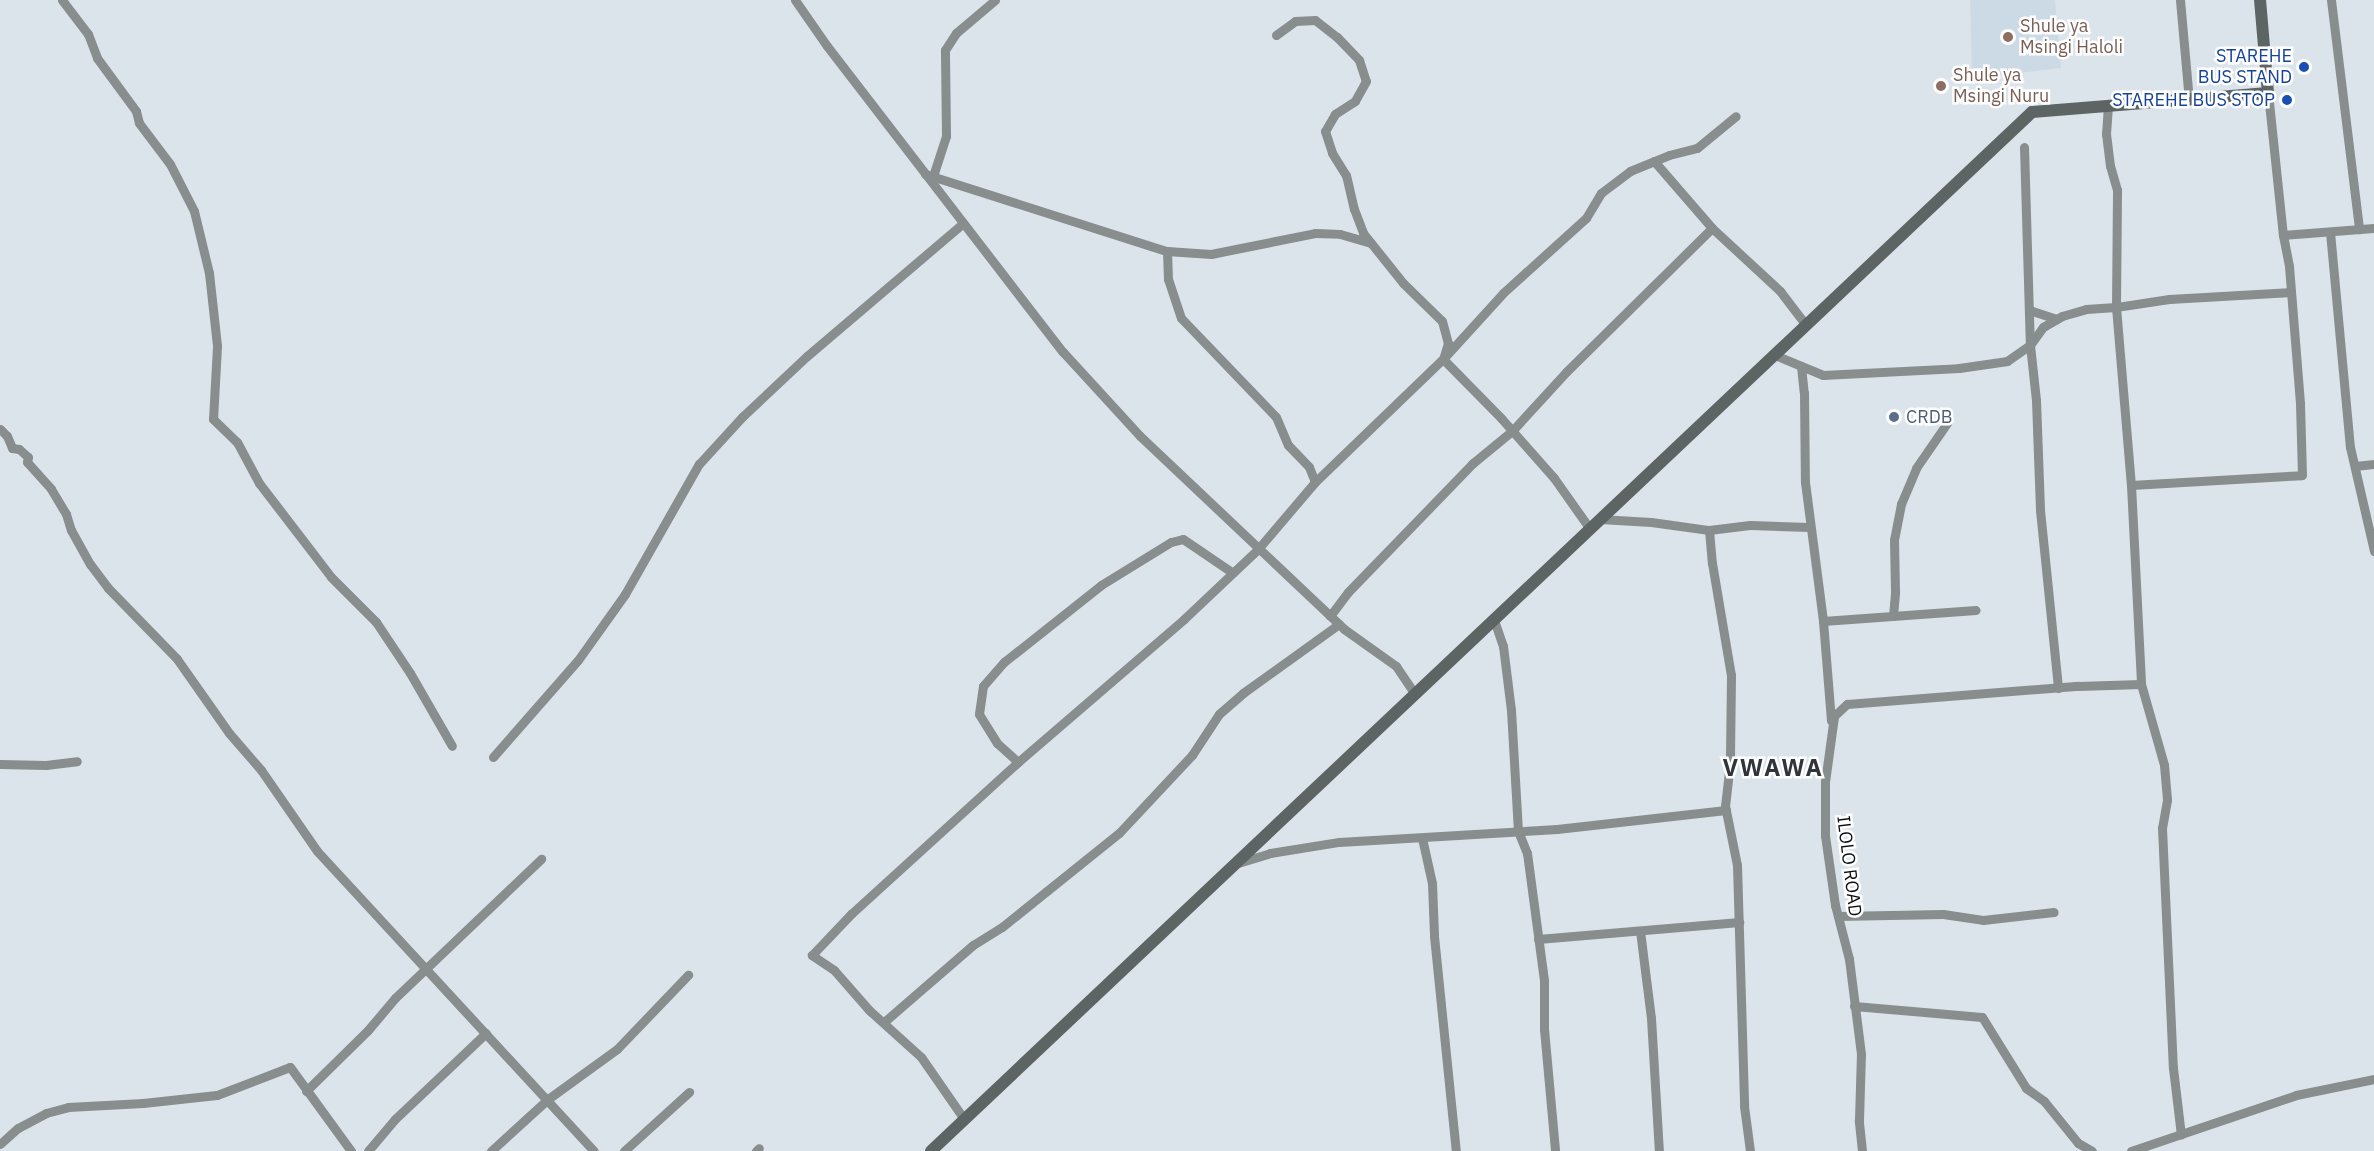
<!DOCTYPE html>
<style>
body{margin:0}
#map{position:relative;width:2374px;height:1151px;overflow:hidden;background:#dce4eb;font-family:"IBM Plex Sans",sans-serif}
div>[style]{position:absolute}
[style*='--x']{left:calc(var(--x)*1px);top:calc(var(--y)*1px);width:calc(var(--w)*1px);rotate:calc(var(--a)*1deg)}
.built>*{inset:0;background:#ccdae6}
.street>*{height:9px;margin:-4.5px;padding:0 4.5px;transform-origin:4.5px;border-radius:4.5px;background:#888d8d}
.secondary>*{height:12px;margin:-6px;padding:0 6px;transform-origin:6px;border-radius:6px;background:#5d6464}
.dots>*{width:16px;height:16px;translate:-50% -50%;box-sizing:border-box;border:3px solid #fff;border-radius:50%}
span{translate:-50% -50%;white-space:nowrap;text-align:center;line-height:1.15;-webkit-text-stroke:5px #fff;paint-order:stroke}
.education-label{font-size:18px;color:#785e54}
.left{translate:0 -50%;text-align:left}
.transit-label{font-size:18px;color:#164399}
.right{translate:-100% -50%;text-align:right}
.service-label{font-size:18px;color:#4e5e75}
.street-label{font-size:18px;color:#0b0e10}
.district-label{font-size:24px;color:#2f353a;font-weight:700;letter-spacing:1.5px}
</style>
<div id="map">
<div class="built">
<div style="clip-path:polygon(1970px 0,2055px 0,2061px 68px,1972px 79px)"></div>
</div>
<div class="street">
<div style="--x:62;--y:0;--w:43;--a:52.6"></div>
<div style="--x:88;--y:34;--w:26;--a:69"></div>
<div style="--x:97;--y:58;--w:66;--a:53.7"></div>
<div style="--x:136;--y:111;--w:12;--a:76"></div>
<div style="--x:139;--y:123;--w:51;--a:52.9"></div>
<div style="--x:170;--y:164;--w:53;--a:62.9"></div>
<div style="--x:194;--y:211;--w:64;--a:76.4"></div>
<div style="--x:209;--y:273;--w:73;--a:83.7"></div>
<div style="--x:217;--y:346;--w:73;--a:93.1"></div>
<div style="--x:213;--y:419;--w:33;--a:44"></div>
<div style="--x:237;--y:442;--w:47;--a:61.8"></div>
<div style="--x:259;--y:483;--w:118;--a:52.5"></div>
<div style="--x:331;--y:577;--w:64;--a:45"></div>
<div style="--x:376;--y:622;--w:61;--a:56.3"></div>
<div style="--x:410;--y:673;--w:84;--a:60.1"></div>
<div style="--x:795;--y:0;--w:56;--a:55.2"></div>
<div style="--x:827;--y:46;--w:386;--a:52.4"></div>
<div style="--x:1063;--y:352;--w:114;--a:47.5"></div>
<div style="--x:1140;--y:436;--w:281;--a:43.4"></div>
<div style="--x:1344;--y:629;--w:64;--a:35.4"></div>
<div style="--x:1396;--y:666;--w:34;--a:56"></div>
<div style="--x:2180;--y:0;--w:100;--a:84.9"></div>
<div style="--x:2331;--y:0;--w:231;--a:83"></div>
<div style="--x:1276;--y:35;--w:24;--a:-36"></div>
<div style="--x:1295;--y:21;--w:20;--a:-3"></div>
<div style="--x:1315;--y:20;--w:28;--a:38"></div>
<div style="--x:1337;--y:37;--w:32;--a:46"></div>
<div style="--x:1359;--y:60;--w:22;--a:72"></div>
<div style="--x:1366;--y:81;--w:23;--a:119"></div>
<div style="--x:1355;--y:101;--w:24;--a:147"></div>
<div style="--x:1335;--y:114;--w:20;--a:120"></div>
<div style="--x:1325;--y:131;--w:23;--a:72"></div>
<div style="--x:1332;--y:153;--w:26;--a:58"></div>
<div style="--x:1346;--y:175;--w:35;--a:77"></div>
<div style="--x:1354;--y:209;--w:26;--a:69"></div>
<div style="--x:1363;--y:233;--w:64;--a:51.3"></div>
<div style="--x:1403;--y:283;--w:54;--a:44.3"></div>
<div style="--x:1442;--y:321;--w:23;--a:75"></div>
<div style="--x:1448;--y:343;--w:17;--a:107"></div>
<div style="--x:1443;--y:359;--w:83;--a:45.5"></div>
<div style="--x:1501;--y:418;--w:80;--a:48.5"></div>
<div style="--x:1554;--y:478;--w:62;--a:54.8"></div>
<div style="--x:2268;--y:93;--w:143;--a:84"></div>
<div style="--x:2024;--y:147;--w:198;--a:88.3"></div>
<div style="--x:2030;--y:345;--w:55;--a:83.8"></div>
<div style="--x:2036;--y:400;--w:110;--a:87.9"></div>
<div style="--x:2040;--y:510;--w:179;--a:84.2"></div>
<div style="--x:1654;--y:161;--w:89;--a:49.1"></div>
<div style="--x:1712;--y:228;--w:93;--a:42.8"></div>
<div style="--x:1780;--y:291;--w:43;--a:52.6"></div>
<div style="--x:925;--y:174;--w:254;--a:17.7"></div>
<div style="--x:1167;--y:251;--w:44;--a:3.9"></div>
<div style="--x:1211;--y:254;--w:106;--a:-11.4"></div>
<div style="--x:1315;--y:233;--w:25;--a:2"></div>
<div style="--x:1340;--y:234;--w:32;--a:16"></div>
<div style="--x:933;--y:176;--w:42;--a:-72"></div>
<div style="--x:946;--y:136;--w:86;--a:-90.7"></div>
<div style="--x:945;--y:50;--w:20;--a:-57"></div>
<div style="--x:956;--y:33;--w:51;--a:-40.2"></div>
<div style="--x:2330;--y:232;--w:216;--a:84.7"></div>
<div style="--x:2350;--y:447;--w:107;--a:77"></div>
<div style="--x:1167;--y:251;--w:28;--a:88"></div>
<div style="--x:1168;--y:279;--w:41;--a:71.6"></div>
<div style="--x:1181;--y:318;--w:137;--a:46.2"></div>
<div style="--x:1276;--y:417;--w:30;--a:67"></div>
<div style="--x:1288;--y:445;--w:30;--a:46"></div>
<div style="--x:1309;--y:467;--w:16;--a:68"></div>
<div style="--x:2291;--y:292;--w:122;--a:176.7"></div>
<div style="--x:2169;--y:299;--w:54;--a:171.4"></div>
<div style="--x:2116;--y:307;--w:179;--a:85.2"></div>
<div style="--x:2131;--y:485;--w:171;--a:-3.3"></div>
<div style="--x:2302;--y:475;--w:72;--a:-91.6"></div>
<div style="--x:2300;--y:403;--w:137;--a:-94.6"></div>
<div style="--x:2289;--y:266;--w:32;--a:-101"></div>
<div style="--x:2283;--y:235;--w:91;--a:-4.4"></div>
<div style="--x:2029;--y:310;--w:29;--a:18"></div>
<div style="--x:1775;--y:355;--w:52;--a:22.6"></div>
<div style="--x:1823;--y:375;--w:136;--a:-2.9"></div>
<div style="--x:1959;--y:368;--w:49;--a:-8.3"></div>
<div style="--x:2007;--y:361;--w:28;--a:-35"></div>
<div style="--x:2030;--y:345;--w:22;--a:-54"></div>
<div style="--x:2043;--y:327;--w:22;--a:-30"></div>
<div style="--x:2062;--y:316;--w:25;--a:-16"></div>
<div style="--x:2086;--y:309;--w:30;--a:-4"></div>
<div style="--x:2116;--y:307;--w:117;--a:-89.5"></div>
<div style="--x:2117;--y:190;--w:25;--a:-106"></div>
<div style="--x:2110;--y:166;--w:32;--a:-97"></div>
<div style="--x:2106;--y:134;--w:28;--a:-86"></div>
<div style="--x:1801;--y:366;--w:27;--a:84"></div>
<div style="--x:1804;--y:393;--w:89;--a:89.4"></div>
<div style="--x:1805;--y:482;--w:140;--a:82.6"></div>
<div style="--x:1823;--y:621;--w:100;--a:85.4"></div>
<div style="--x:0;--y:429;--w:10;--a:45"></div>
<div style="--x:7;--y:436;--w:13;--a:67"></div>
<div style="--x:12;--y:448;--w:7;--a:8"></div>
<div style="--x:19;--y:449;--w:12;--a:42"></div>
<div style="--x:28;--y:457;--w:5;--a:101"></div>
<div style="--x:27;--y:462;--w:36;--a:48"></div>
<div style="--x:51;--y:489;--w:29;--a:59"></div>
<div style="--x:66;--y:514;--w:17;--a:73"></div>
<div style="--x:71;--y:530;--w:39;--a:61"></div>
<div style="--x:90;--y:564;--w:30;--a:53"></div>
<div style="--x:108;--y:588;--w:99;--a:45.8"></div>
<div style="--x:177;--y:659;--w:90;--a:54.9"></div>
<div style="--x:229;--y:733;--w:49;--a:49.1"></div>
<div style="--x:261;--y:770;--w:98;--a:55.3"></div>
<div style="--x:317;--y:851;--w:408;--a:47.3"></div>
<div style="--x:2355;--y:466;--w:19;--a:-6"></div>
<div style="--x:2131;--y:485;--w:199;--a:87.1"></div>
<div style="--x:2141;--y:684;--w:84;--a:74.1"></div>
<div style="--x:2164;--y:765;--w:35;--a:85"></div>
<div style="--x:2167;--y:800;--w:28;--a:100"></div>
<div style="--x:2162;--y:828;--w:240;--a:87.4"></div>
<div style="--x:2173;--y:1068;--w:67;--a:83.2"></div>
<div style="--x:1600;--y:519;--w:51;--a:3.4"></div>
<div style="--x:1651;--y:522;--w:59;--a:7.9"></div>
<div style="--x:1709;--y:530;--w:41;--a:-7"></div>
<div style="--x:1750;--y:525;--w:59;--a:1.9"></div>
<div style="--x:1709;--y:530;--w:33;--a:85"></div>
<div style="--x:1712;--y:563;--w:114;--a:80.4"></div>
<div style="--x:1731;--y:675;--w:88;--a:90.7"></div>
<div style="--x:1730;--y:763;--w:43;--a:96.6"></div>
<div style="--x:1725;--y:806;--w:60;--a:78.5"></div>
<div style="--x:1737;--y:865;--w:241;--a:88.3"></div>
<div style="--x:1744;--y:1106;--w:45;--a:82.4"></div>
<div style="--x:1330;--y:616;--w:30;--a:-53"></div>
<div style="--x:1348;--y:592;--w:180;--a:-45.9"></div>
<div style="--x:1473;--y:463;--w:50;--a:-39.4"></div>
<div style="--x:1512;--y:431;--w:80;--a:-47.5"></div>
<div style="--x:1566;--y:372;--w:205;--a:-44.6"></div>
<div style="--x:1893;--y:616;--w:25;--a:-85"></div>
<div style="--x:1895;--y:591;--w:51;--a:-91.1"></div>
<div style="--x:1894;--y:540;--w:37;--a:-79"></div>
<div style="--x:1901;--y:504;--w:39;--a:-67"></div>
<div style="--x:1916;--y:468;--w:55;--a:-55.4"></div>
<div style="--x:1494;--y:620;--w:28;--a:71"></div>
<div style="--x:1503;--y:646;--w:64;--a:82.9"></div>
<div style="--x:1511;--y:710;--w:121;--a:86.7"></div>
<div style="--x:1518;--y:831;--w:24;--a:68"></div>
<div style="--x:1527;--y:853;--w:129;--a:82.4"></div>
<div style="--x:1544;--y:981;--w:48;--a:90"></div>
<div style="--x:1544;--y:1029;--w:122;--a:84.8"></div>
<div style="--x:1823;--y:621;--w:153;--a:-4.1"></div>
<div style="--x:493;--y:757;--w:129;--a:-48.8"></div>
<div style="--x:578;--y:660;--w:81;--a:-54.5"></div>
<div style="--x:625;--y:594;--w:150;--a:-60.4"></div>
<div style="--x:699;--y:464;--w:64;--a:-47.5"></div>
<div style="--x:742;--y:417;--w:89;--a:-43.2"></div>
<div style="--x:807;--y:356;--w:205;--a:-40.4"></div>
<div style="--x:1018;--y:762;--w:28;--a:-138"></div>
<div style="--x:997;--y:743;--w:34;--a:-122"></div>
<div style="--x:979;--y:714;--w:28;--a:-82"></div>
<div style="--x:983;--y:686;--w:32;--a:-49"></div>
<div style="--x:1004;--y:662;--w:124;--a:-38.4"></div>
<div style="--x:1101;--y:585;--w:82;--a:-31.6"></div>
<div style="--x:1171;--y:542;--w:12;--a:-14"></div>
<div style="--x:1183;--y:539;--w:60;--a:34.2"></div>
<div style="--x:0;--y:764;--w:46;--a:1.2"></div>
<div style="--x:46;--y:765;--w:31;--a:-7"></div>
<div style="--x:1422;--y:838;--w:46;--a:77.5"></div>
<div style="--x:1432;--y:883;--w:53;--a:87.8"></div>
<div style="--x:1434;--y:936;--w:216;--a:84.2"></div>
<div style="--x:1238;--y:863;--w:34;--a:-17"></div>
<div style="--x:1270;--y:853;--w:70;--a:-9.1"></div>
<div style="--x:1339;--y:842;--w:218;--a:-3.4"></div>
<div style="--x:1557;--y:829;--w:170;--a:-6.4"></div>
<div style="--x:1838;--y:916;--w:105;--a:-1.1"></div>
<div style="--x:1943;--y:914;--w:40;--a:8.5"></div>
<div style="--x:1983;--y:920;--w:71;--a:-6.4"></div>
<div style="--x:1640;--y:931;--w:88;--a:82.8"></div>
<div style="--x:1651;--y:1018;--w:133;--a:86.6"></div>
<div style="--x:1538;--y:939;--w:202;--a:-4.8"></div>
<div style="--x:1854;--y:1006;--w:128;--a:4.9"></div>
<div style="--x:1982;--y:1017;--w:84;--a:58.2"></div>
<div style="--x:2026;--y:1088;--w:22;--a:36"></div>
<div style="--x:2044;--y:1101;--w:54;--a:51"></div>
<div style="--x:2078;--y:1143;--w:16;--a:30"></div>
<div style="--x:884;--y:1022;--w:118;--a:-40.9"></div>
<div style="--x:973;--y:945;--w:34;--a:-32"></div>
<div style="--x:1002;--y:927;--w:150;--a:-38.8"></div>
<div style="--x:1119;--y:833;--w:107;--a:-46.9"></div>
<div style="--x:1192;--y:755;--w:49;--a:-56.6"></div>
<div style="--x:1219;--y:714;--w:32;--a:-41"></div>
<div style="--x:1243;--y:693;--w:118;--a:-35.7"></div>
<div style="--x:306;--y:1091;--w:87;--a:-44.5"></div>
<div style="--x:368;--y:1030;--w:42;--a:-49.8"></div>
<div style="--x:395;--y:998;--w:202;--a:-43.6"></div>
<div style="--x:964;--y:1119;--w:75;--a:-124.7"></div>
<div style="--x:921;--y:1057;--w:70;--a:-137.9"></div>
<div style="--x:869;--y:1010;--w:53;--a:-131.2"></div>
<div style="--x:834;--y:970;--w:27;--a:-146"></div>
<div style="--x:812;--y:955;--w:57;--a:-46.4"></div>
<div style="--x:851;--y:914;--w:226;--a:-42.3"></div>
<div style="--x:1018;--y:762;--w:219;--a:-40.7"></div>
<div style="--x:1184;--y:619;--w:102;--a:-43.4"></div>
<div style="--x:1258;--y:549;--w:88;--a:-49.6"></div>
<div style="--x:1315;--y:482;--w:178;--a:-43.9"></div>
<div style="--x:1443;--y:359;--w:89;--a:-47.7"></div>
<div style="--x:1503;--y:293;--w:112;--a:-42.1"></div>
<div style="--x:1586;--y:218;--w:29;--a:-59"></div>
<div style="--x:1601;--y:193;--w:36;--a:-37"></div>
<div style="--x:1630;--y:171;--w:42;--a:-22.3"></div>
<div style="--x:1669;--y:155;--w:29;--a:-14"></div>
<div style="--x:1697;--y:148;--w:50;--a:-39.4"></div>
<div style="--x:0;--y:1144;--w:24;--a:-42"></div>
<div style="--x:18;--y:1128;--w:32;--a:-28"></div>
<div style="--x:46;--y:1113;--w:23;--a:-15"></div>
<div style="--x:68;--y:1107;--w:75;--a:-3.1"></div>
<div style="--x:143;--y:1103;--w:74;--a:-6.2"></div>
<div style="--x:217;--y:1095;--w:78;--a:-21"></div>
<div style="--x:290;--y:1067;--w:104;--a:54"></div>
<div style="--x:368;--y:1151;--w:42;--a:-49.8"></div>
<div style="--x:395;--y:1119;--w:125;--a:-43.4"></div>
<div style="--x:491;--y:1151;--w:77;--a:-42.4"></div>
<div style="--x:548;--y:1099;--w:85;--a:-35.9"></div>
<div style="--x:617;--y:1049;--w:103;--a:-46.2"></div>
<div style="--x:624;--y:1151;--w:88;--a:-42.2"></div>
<div style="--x:756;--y:1151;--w:4;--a:-45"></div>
<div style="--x:1862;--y:1151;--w:31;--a:-96"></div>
<div style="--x:1859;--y:1120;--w:66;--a:-88.3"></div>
<div style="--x:1861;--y:1054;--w:96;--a:-97.2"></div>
<div style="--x:1849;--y:959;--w:56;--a:-104.5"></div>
<div style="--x:1835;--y:905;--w:70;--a:-98.2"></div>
<div style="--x:1825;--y:836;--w:54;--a:-90"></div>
<div style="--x:1825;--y:782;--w:67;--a:-82.2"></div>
<div style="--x:1834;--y:716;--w:18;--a:-43"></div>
<div style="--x:1847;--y:704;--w:232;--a:-4.5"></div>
<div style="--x:2078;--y:686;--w:63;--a:-1.8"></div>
<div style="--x:2131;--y:1151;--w:174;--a:-18.7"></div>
<div style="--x:2296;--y:1095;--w:80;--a:-11.6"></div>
</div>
<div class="secondary">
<div style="--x:931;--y:1151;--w:1514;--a:-43.34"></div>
<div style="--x:2032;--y:112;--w:237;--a:-4.6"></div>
<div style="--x:2268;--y:93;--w:93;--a:-94.9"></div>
</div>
<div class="dots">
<div style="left:2008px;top:37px;background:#8d6e63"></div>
<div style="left:2304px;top:67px;background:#1a4fb4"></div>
<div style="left:1941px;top:86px;background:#8d6e63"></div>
<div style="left:2287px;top:100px;background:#1a4fb4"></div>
<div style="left:1894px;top:417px;background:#5c6f8a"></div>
</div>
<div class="education-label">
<span class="left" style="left:2020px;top:37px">Shule ya<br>Msingi Haloli</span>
<span class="left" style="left:1953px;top:86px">Shule ya<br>Msingi Nuru</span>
</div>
<div class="transit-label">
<span class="right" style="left:2292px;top:67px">STAREHE<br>BUS STAND</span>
<span class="right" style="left:2275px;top:100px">STAREHE BUS STOP</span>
</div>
<div class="service-label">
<span class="left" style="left:1906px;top:417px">CRDB</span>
</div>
<div class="street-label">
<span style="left:1849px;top:866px;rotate:83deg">ILOLO ROAD</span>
</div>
<div class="district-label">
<span style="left:1773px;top:768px">VWAWA</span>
</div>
</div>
